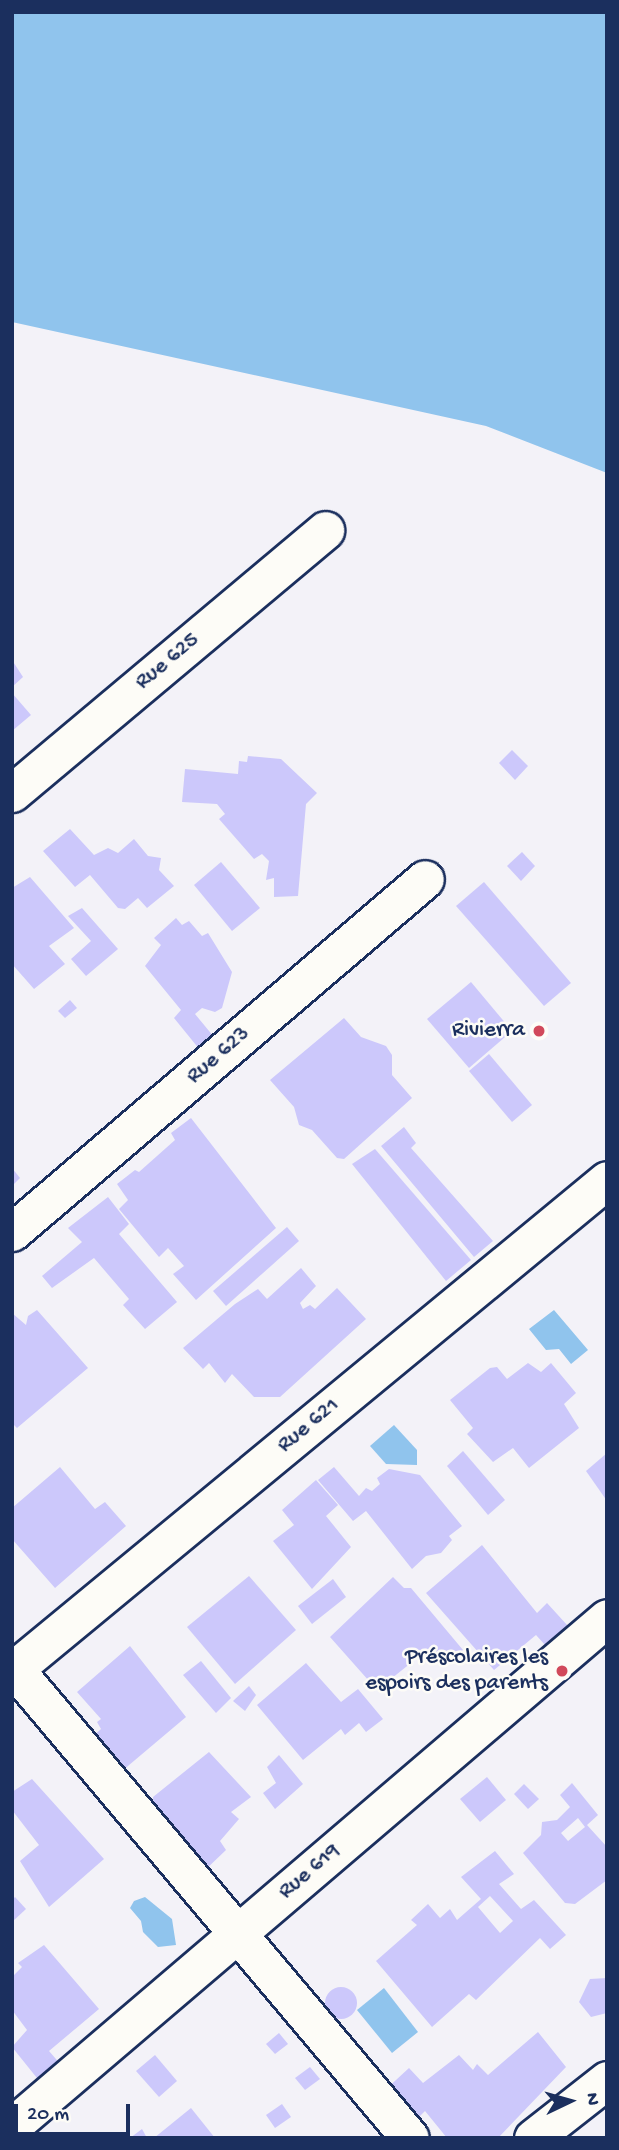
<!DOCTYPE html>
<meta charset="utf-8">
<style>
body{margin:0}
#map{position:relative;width:619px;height:2150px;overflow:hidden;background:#f3f2f8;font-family:"Gochi Hand",sans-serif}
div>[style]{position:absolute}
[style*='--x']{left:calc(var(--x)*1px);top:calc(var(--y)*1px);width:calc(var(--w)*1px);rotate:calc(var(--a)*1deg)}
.water>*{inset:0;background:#90c4ed}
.building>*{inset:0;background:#ccc8fb}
.round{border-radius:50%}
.roads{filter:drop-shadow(2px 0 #1b2f5e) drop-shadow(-2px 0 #1b2f5e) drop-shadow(0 2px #1b2f5e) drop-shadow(0 -2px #1b2f5e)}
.minor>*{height:37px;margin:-18.5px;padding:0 18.5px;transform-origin:18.5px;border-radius:18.5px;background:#fdfcf7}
.dots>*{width:19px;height:19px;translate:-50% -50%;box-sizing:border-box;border:4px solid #fdfcf7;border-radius:50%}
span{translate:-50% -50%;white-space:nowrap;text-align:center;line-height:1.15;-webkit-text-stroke:5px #fdfcf7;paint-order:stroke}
.street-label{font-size:23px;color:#1b2f5e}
.poi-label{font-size:23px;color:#1b2f5e}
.right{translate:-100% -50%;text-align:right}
.frame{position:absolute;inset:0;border:14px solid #1b2f5e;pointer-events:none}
.north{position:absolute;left:535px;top:2066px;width:70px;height:70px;-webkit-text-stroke:5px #fdfcf7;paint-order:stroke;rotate:85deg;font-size:19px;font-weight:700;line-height:28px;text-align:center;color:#1b2f5e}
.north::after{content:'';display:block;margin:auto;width:24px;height:32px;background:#1b2f5e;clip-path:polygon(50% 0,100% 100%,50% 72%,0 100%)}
.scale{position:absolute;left:14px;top:2104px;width:116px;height:32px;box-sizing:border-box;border:4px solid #1b2f5e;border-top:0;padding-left:9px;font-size:21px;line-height:24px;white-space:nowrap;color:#1b2f5e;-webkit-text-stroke:5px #fdfcf7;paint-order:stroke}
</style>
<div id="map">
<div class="water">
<div style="clip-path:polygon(12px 12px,607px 12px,607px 473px,486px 426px,12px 322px)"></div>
<div style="clip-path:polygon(554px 1310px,588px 1350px,571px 1364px,559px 1349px,546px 1350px,529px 1329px)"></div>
<div style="clip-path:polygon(394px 1425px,417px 1450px,417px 1465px,386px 1464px,370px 1446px)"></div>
<div style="clip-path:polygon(145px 1897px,172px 1919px,176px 1945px,158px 1947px,143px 1932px,141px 1921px,130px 1908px,134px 1901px)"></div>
<div style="clip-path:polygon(384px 1988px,418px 2032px,392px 2053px,357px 2010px)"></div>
</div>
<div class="building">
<div style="clip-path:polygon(12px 660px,23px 677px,12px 687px)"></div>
<div style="clip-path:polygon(12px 693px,31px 715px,12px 731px)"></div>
<div style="clip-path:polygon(512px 750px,528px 766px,515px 780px,499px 763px)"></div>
<div style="clip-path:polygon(248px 756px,281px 759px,317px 793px,306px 804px,298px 896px,274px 897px,274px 878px,266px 880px,269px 861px,262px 854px,254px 859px,219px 819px,225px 814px,217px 804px,182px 802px,185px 769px,238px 774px,239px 761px,247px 762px)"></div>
<div style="clip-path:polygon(70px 829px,94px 855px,108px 848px,118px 853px,134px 839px,148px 856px,161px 858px,159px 870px,174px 886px,147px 908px,138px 898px,125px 909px,118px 908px,90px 875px,75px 887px,43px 851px)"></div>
<div style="clip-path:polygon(522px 852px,535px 866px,521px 881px,507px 866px)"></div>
<div style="clip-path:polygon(221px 862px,260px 908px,232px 931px,194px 885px)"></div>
<div style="clip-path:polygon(30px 877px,74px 928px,49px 946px,65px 964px,34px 989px,12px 964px,12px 888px)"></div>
<div style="clip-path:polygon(484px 882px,571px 983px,544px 1006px,456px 906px)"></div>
<div style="clip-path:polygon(82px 908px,118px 949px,86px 976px,71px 959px,91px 941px,68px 916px)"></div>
<div style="clip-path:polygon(176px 918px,182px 925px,189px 921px,202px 936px,208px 933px,232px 972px,222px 1008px,215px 1012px,202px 1008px,195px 1014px,214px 1037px,200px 1050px,174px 1018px,181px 1010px,145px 966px,161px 945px,154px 938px)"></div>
<div style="clip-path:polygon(471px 982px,512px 1031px,469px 1068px,427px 1019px)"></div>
<div style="clip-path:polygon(70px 1000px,77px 1008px,65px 1018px,58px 1011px)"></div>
<div style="clip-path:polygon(344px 1018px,361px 1037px,386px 1046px,392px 1055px,392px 1075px,412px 1098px,344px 1159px,337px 1158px,312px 1130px,299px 1125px,294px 1107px,270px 1080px)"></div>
<div style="clip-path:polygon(489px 1054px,532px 1105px,512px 1122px,469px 1071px)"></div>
<div style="clip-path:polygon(191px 1118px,276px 1228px,196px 1300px,173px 1274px,184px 1266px,168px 1248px,159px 1257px,119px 1209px,128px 1200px,117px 1184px,135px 1170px,139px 1172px,175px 1140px,171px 1133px)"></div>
<div style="clip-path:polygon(404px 1127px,416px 1143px,411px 1148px,493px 1241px,474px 1257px,381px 1146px)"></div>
<div style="clip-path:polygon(375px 1149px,471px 1260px,446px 1281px,352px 1164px)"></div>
<div style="clip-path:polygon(12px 1168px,20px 1178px,12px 1186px)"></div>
<div style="clip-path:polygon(108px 1197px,129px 1224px,119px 1234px,177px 1302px,145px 1329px,123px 1305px,129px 1299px,94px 1258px,52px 1288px,42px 1276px,82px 1242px,68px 1228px)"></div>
<div style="clip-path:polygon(287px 1227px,299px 1241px,226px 1306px,213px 1291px)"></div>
<div style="clip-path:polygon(301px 1268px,316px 1286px,300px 1303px,303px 1309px,310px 1305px,315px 1309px,337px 1288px,366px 1319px,280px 1397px,254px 1397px,232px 1374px,225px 1383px,209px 1363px,203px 1369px,183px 1348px,235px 1304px,258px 1289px,267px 1299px)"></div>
<div style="clip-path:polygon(37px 1310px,88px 1368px,17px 1428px,12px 1423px,12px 1313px,26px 1325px,28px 1316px)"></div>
<div style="clip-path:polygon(528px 1363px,541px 1372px,551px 1363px,576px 1393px,564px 1404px,579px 1428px,529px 1468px,513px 1448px,493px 1462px,467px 1434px,473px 1428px,450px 1400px,490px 1368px,497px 1367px,507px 1379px)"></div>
<div style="clip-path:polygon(463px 1451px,505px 1500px,488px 1515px,447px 1466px)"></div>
<div style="clip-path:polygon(607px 1453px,607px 1501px,586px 1471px)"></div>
<div style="clip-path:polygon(60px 1467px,95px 1509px,105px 1502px,126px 1526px,55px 1588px,12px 1539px,12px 1508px)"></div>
<div style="clip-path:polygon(334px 1467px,359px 1496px,366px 1488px,372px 1491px,380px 1484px,377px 1478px,389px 1469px,420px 1475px,462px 1526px,449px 1536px,452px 1540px,441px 1553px,426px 1556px,412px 1569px,366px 1511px,353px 1521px,318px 1480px)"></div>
<div style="clip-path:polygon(316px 1480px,338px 1505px,326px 1516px,351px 1547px,312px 1589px,273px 1541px,294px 1525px,282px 1510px)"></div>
<div style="clip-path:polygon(482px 1545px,537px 1613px,547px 1603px,578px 1637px,555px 1656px,536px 1635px,494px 1670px,426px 1593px)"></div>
<div style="clip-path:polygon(249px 1576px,296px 1630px,235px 1684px,187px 1627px)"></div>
<div style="clip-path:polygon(393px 1577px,404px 1588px,411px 1588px,463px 1650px,448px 1664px,431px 1647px,377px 1690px,330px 1637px)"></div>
<div style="clip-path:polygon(333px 1579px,346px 1597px,312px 1624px,298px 1606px)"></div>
<div style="clip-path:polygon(130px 1646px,186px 1717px,122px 1771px,92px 1737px,101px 1729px,97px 1722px,101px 1719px,77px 1692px)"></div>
<div style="clip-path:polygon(201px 1661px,231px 1698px,216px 1713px,183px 1675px)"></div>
<div style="clip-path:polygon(306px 1663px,341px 1702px,358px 1689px,383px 1719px,366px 1732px,359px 1723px,345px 1735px,341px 1729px,303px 1760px,257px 1705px)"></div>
<div style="clip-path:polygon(249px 1686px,256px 1695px,245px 1711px,233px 1701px)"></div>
<div style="clip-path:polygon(209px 1752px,251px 1797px,231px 1812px,239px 1819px,220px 1841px,226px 1850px,202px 1873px,154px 1810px,153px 1797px)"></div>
<div style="clip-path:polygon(279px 1755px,303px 1784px,275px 1809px,263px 1793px,276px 1783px,267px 1767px)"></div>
<div style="clip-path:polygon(487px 1777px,506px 1800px,480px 1822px,460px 1799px)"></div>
<div style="clip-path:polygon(32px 1779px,104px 1859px,49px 1907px,20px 1861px,39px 1845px,12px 1810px,12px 1792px)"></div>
<div style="clip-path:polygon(evenodd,572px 1783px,598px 1815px,587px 1825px,607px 1847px,607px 1880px,575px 1904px,565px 1903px,523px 1853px,541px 1835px,542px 1822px,557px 1820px,570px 1807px,560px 1795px,572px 1783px,578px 1818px,585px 1827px,568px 1841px,561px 1833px,578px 1818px)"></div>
<div style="clip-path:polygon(524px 1784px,539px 1799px,528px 1809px,514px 1794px)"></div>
<div style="clip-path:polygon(evenodd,495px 1851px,514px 1874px,499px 1884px,521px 1909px,534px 1900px,566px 1935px,550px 1949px,540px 1938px,476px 2000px,469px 1994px,432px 2027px,376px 1961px,417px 1925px,411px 1920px,428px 1904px,440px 1918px,450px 1909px,457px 1920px,481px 1899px,461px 1877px,495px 1851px,490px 1896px,513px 1921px,500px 1933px,478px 1907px,490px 1896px)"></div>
<div style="clip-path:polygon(15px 1897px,26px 1909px,12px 1922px,12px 1900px)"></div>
<div style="clip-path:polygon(44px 1945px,99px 2009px,49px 2051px,62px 2066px,41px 2083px,12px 2047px,27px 2030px,12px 2010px,12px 1977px,22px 1967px,18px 1963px)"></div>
<div style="clip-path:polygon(607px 1978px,607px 2013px,591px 2017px,579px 2002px,590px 1979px)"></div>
<div class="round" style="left:325px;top:1987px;width:32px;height:32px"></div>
<div style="clip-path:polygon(538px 2032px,566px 2067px,498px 2138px,447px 2138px,425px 2111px,409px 2127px,383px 2092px,409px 2068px,423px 2083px,459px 2055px,473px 2070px,477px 2064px,488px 2075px)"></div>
<div style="clip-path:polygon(279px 2033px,288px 2044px,275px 2054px,266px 2044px)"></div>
<div style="clip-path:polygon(155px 2055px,177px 2081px,159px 2097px,136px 2071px)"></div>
<div style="clip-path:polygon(310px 2067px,320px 2079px,305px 2090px,295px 2078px)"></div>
<div style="clip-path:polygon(282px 2104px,291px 2117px,275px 2128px,266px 2115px)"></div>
<div style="clip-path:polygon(191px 2108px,215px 2138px,154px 2138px)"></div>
<div style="clip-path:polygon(142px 2129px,147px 2138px,130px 2138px)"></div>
</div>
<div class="roads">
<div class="minor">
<div style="--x:12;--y:793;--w:409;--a:-40"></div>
<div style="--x:12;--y:1232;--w:543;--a:-40.52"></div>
<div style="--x:12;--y:1666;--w:617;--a:49.86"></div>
<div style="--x:12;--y:1671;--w:771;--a:-39.53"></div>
<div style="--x:12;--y:2126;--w:782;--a:-40.49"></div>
<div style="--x:533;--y:2138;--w:94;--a:-38.1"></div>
</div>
</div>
<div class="dots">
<div style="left:539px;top:1031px;background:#d1495b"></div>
<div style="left:562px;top:1671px;background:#d1495b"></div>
</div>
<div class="street-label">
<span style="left:168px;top:662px;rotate:-40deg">Rue 625</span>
<span style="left:219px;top:1056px;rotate:-41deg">Rue 623</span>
<span style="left:309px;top:1426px;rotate:-40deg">Rue 621</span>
<span style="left:310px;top:1872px;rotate:-41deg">Rue 619</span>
</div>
<div class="poi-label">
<span class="right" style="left:525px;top:1031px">Rivierra</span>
<span class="right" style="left:548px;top:1671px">Préscolaires les<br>espoirs des parents</span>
</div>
<div class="frame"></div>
<div class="north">N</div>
<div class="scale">20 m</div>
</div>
